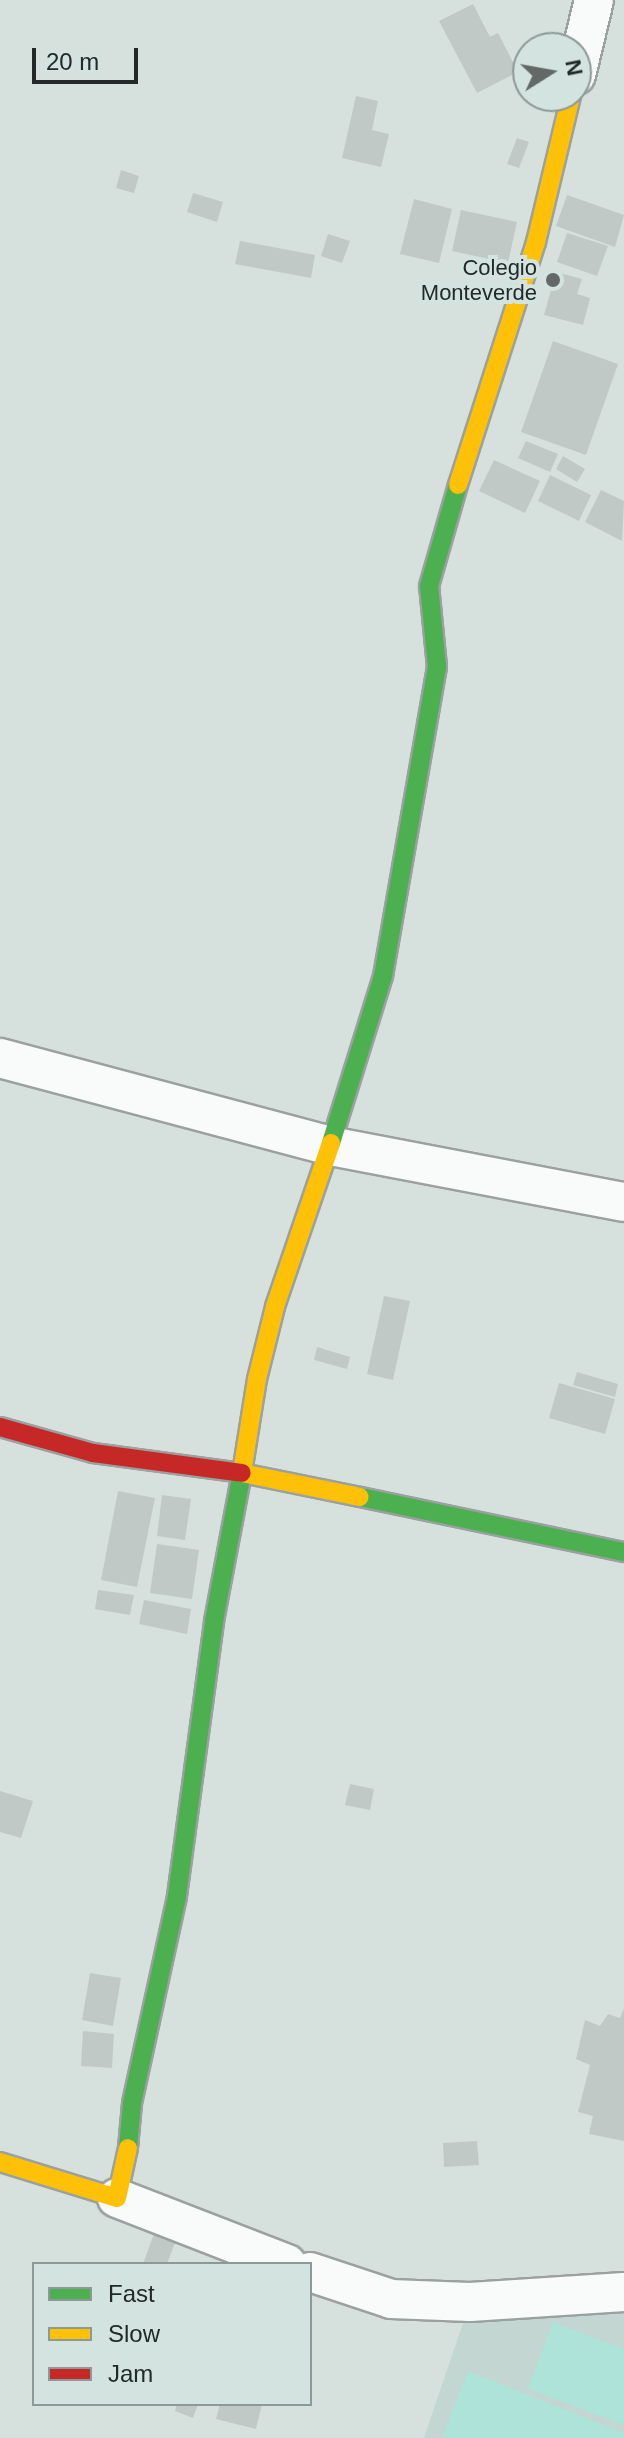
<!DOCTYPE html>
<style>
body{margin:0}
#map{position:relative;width:624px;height:2438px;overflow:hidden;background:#d6e0dd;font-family:Arial,sans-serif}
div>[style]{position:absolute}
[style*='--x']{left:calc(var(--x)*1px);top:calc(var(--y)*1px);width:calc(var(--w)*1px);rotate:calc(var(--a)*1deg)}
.built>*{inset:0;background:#c3d6d1}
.green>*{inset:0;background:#ade3d8}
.building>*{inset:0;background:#c1c9c7}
.roads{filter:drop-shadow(2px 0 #9aa19f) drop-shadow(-2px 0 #9aa19f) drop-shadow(0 2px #9aa19f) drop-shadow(0 -2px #9aa19f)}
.street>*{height:38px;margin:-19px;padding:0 19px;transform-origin:19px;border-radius:19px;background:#f9fafa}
.fast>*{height:18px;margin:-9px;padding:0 9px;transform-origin:9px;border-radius:9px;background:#4caf50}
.slow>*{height:18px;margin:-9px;padding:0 9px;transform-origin:9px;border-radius:9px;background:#ffc107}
.jam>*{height:18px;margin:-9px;padding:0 9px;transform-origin:9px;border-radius:9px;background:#c62828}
.dots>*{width:22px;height:22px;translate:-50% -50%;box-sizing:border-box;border:4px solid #d3e3df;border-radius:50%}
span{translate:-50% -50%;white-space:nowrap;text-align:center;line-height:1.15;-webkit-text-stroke:8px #d3e3df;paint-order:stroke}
.poi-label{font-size:22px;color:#232928}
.right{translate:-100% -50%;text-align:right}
.legend{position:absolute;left:32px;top:2262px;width:280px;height:144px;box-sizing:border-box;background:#d3e3df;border:2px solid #8d9996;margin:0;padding:10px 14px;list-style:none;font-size:24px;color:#232928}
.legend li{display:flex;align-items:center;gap:16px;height:40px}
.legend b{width:40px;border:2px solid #8d9996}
.north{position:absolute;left:512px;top:32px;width:80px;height:80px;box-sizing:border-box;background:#d3e3df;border:2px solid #8d9996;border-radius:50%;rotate:79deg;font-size:22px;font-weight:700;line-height:32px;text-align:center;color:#232928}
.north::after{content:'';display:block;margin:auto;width:28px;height:36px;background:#626967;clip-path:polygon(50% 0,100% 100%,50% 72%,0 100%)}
.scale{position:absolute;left:32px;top:48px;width:106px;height:36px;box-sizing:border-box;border:4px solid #232928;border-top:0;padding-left:10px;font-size:24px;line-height:28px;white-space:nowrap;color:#232928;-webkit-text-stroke:6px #d3e3df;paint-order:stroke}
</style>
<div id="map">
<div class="built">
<div style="clip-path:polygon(624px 2311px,624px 2438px,424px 2438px,464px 2320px)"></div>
</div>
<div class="green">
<div style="clip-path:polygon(553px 2322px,624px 2349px,624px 2425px,528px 2389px)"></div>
<div style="clip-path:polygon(468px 2371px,624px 2433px,624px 2438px,442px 2438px)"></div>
</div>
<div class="building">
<div style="clip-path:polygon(473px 4px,490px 37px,498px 33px,518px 72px,477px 93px,439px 21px)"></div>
<div style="clip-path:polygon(356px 96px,378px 101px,372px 130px,389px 134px,381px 167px,342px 158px)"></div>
<div style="clip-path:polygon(517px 138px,529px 142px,519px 168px,507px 164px)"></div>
<div style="clip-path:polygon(121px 170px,139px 176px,134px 193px,116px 188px)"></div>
<div style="clip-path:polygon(193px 193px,223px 202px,217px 222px,187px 212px)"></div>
<div style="clip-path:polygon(567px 195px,624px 215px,615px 247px,556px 226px)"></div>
<div style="clip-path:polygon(414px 199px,452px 209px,439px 263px,400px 254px)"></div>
<div style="clip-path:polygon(461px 210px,517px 222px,508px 263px,452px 251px)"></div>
<div style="clip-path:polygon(567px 233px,608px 246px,597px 276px,557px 262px)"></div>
<div style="clip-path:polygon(328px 234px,350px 241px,342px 263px,321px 256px)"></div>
<div style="clip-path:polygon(240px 241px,315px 255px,311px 278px,235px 264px)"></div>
<div style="clip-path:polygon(556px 272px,582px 279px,577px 294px,590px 298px,583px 325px,544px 315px)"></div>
<div style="clip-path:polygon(553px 341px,618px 364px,586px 455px,521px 432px)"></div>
<div style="clip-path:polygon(526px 441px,558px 454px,550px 472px,518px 458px)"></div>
<div style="clip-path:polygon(563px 456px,585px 469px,577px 482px,556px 469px)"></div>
<div style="clip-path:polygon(494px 460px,540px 481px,525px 513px,479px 491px)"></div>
<div style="clip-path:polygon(550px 475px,591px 495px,579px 521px,538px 501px)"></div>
<div style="clip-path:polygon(601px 490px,624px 501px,622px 541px,585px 522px)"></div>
<div style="clip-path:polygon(384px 1296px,410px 1301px,393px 1380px,367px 1374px)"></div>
<div style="clip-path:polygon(317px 1347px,350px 1357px,347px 1369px,314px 1360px)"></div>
<div style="clip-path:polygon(577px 1372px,618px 1384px,615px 1397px,573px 1385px)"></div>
<div style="clip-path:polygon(559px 1383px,615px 1399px,605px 1434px,549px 1418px)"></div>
<div style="clip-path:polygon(118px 1491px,155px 1498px,137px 1587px,101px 1580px)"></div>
<div style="clip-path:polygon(162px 1495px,191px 1499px,185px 1540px,157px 1536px)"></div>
<div style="clip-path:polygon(157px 1544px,199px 1550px,192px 1599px,150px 1593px)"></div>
<div style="clip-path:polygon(98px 1590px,134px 1595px,130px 1615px,95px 1609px)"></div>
<div style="clip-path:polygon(144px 1600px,191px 1609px,187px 1634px,139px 1624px)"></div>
<div style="clip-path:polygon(350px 1784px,374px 1789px,370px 1810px,345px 1805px)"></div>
<div style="clip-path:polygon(0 1791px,33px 1801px,21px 1838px,0 1832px)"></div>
<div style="clip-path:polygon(90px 1973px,121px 1978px,113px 2026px,82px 2020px)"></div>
<div style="clip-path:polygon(624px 2008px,624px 2141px,589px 2134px,593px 2116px,578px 2112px,590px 2065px,576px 2059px,585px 2020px,600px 2026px,608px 2014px,620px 2018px)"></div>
<div style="clip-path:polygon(83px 2031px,114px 2034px,112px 2068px,81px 2066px)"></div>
<div style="clip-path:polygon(477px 2141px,479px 2165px,444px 2167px,443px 2143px)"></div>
<div style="clip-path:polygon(155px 2231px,176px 2240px,167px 2264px,143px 2264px)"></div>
<div style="clip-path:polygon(177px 2404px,198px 2404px,193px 2418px,175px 2411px)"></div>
<div style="clip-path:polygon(220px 2404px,262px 2404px,256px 2429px,216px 2419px)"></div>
</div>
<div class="roads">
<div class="street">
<div style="--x:576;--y:75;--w:77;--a:-76.5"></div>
<div style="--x:0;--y:1058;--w:342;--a:14.9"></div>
<div style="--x:330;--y:1146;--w:299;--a:10.8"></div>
<div style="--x:117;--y:2198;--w:182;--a:21.2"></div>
<div style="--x:310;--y:2272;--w:85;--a:18.4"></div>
<div style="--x:391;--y:2299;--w:79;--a:2.2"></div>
<div style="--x:470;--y:2302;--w:154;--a:-3.7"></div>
</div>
<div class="fast">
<div style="--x:331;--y:1143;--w:175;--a:-72.7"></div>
<div style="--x:383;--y:976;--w:314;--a:-80.1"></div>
<div style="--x:437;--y:667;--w:81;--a:-95.6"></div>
<div style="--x:429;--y:586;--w:105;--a:-74"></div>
<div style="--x:360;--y:1497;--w:270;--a:11.8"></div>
<div style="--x:128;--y:2148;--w:45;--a:-84.9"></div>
<div style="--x:132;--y:2103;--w:212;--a:-77.7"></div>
<div style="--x:177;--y:1896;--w:277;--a:-82.3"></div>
<div style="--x:214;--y:1621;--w:151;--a:-79.3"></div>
</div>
<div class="slow">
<div style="--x:458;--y:485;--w:255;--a:-72.2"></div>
<div style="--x:536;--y:242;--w:150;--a:-76.5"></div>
<div style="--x:331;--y:1143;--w:173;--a:108.9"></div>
<div style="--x:275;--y:1307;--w:74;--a:104"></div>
<div style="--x:257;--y:1379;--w:95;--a:99.1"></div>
<div style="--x:242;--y:1473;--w:120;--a:11.5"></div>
<div style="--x:0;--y:2162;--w:122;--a:17.1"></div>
<div style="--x:117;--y:2198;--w:51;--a:-77.6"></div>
</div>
<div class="jam">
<div style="--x:0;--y:1427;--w:97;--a:15.6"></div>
<div style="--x:93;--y:1453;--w:150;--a:7.6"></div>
</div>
</div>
<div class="dots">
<div style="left:553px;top:280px;background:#626967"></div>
</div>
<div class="poi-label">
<span class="right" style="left:537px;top:280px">Colegio<br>Monteverde</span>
</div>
<ul class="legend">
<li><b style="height:10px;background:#4caf50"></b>Fast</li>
<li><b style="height:10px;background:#ffc107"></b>Slow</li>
<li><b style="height:10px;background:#c62828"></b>Jam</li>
</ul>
<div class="north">N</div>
<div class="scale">20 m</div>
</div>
